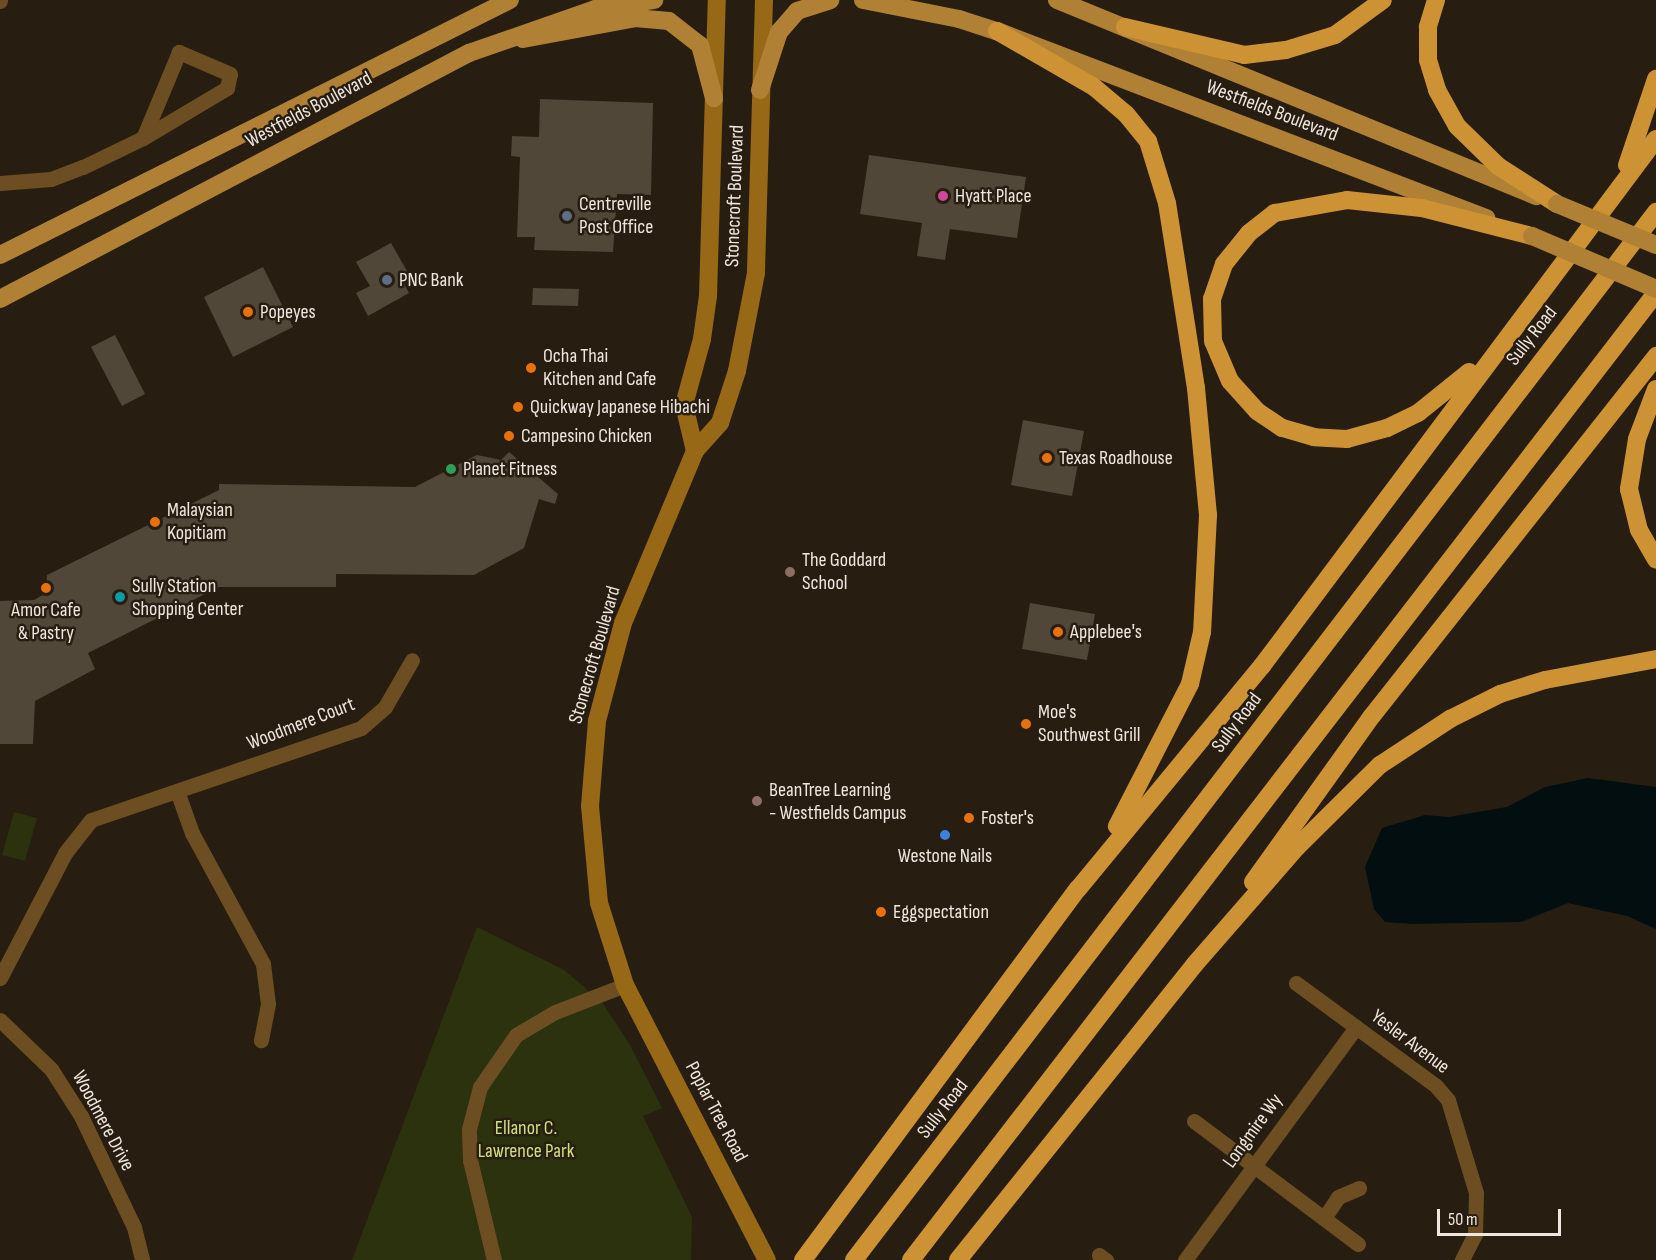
<!DOCTYPE html>
<style>
body{margin:0}
#map{position:relative;width:1656px;height:1260px;overflow:hidden;background:#281d11;font-family:"Sofia Sans Condensed",sans-serif}
div>[style]{position:absolute}
[style*='--x']{left:calc(var(--x)*1px);top:calc(var(--y)*1px);width:calc(var(--w)*1px);rotate:calc(var(--a)*1deg)}
.green>*{inset:0;background:#2b320d}
.water>*{inset:0;background:#030e11}
.building>*{inset:0;background:#504738}
.street>*{height:15px;margin:-7.5px;padding:0 7.5px;transform-origin:7.5px;border-radius:7.5px;background:#6c4e22}
.secondary>*{height:18px;margin:-9px;padding:0 9px;transform-origin:9px;border-radius:9px;background:#976816}
.primary>*{height:18px;margin:-9px;padding:0 9px;transform-origin:9px;border-radius:9px;background:#b08034}
.highway>*{height:18px;margin:-9px;padding:0 9px;transform-origin:9px;border-radius:9px;background:#cd9234}
.primary-bridge>*{height:18px;margin:-9px;padding:0 9px;transform-origin:9px;border-radius:9px;background:#b08034}
.dots>*{width:16px;height:16px;translate:-50% -50%;box-sizing:border-box;border:3px solid #281d11;border-radius:50%}
span{translate:-50% -50%;white-space:nowrap;text-align:center;line-height:1.15;-webkit-text-stroke:5px #281d11;paint-order:stroke}
.street-label{font-size:20px;color:#eee6df}
.poi-label{font-size:20px;color:#eee6df}
.left{translate:0 -50%;text-align:left}
.park-label{font-size:20px;color:#cce27b}
.scale{position:absolute;left:1437px;top:1209px;width:124px;height:27px;box-sizing:border-box;border:3px solid #eee6df;border-top:0;padding-left:8px;font-size:18px;line-height:21px;white-space:nowrap;color:#eee6df;-webkit-text-stroke:4px #281d11;paint-order:stroke}
</style>
<div id="map">
<div class="green">
<div style="clip-path:polygon(14px 812px,37px 818px,25px 861px,2px 855px)"></div>
<div style="clip-path:polygon(477px 927px,564px 970px,602px 1002px,630px 1045px,662px 1108px,643px 1116px,692px 1217px,691px 1260px,352px 1260px)"></div>
</div>
<div class="water">
<div style="clip-path:polygon(1588px 778px,1656px 787px,1656px 929px,1627px 916px,1568px 903px,1521px 922px,1412px 924px,1385px 922px,1374px 909px,1365px 867px,1382px 828px,1425px 815px,1448px 817px,1507px 807px,1545px 787px)"></div>
</div>
<div class="building">
<div style="clip-path:polygon(540px 99px,653px 103px,651px 195px,617px 194px,613px 252px,534px 250px,535px 237px,517px 237px,520px 157px,511px 156px,512px 136px,539px 137px)"></div>
<div style="clip-path:polygon(869px 155px,1026px 177px,1017px 238px,950px 229px,945px 260px,917px 256px,922px 223px,860px 214px)"></div>
<div style="clip-path:polygon(391px 243px,411px 278px,403px 282px,409px 293px,368px 316px,356px 293px,370px 286px,356px 262px)"></div>
<div style="clip-path:polygon(263px 267px,293px 327px,233px 357px,204px 297px)"></div>
<div style="clip-path:polygon(533px 288px,579px 289px,578px 306px,532px 305px)"></div>
<div style="clip-path:polygon(115px 335px,145px 394px,122px 406px,91px 347px)"></div>
<div style="clip-path:polygon(1023px 420px,1084px 431px,1072px 496px,1011px 485px)"></div>
<div style="clip-path:polygon(509px 452px,558px 494px,555px 504px,539px 499px,524px 548px,474px 575px,336px 574px,336px 587px,219px 587px,88px 653px,95px 669px,35px 701px,33px 744px,0 744px,0 601px,34px 600px,46px 593px,47px 575px,219px 490px,219px 484px,415px 487px,477px 455px,501px 460px)"></div>
<div style="clip-path:polygon(1030px 603px,1095px 614px,1087px 660px,1022px 649px)"></div>
</div>
<div class="street">
<div style="--x:0;--y:1;--w:1;--a:-90"></div>
<div style="--x:0;--y:183;--w:51;--a:-4.5"></div>
<div style="--x:51;--y:179;--w:34;--a:-21"></div>
<div style="--x:83;--y:167;--w:67;--a:-25.8"></div>
<div style="--x:143;--y:138;--w:98;--a:-30.8"></div>
<div style="--x:227;--y:88;--w:14;--a:-78"></div>
<div style="--x:230;--y:74;--w:56;--a:-156.7"></div>
<div style="--x:179;--y:52;--w:93;--a:112.7"></div>
<div style="--x:177;--y:791;--w:45;--a:70.3"></div>
<div style="--x:192;--y:833;--w:149;--a:61.5"></div>
<div style="--x:263;--y:964;--w:40;--a:82.9"></div>
<div style="--x:268;--y:1004;--w:37;--a:101"></div>
<div style="--x:0;--y:978;--w:141;--a:-62.5"></div>
<div style="--x:65;--y:853;--w:42;--a:-51.8"></div>
<div style="--x:91;--y:820;--w:285;--a:-18.8"></div>
<div style="--x:361;--y:728;--w:32;--a:-41"></div>
<div style="--x:385;--y:707;--w:54;--a:-60.1"></div>
<div style="--x:1296;--y:983;--w:174;--a:36.3"></div>
<div style="--x:1436;--y:1086;--w:18;--a:49"></div>
<div style="--x:1448;--y:1100;--w:97;--a:73.2"></div>
<div style="--x:1476;--y:1193;--w:41;--a:91.4"></div>
<div style="--x:1475;--y:1234;--w:29;--a:117"></div>
<div style="--x:0;--y:1020;--w:71;--a:43.9"></div>
<div style="--x:51;--y:1069;--w:56;--a:57.4"></div>
<div style="--x:81;--y:1116;--w:123;--a:64.5"></div>
<div style="--x:134;--y:1227;--w:34;--a:76"></div>
<div style="--x:1194;--y:1121;--w:205;--a:36.9"></div>
<div style="--x:1324;--y:1218;--w:25;--a:-56"></div>
<div style="--x:1338;--y:1197;--w:23;--a:-23"></div>
<div style="--x:1099;--y:1255;--w:9;--a:36"></div>
<div style="--x:494;--y:1260;--w:103;--a:-103.5"></div>
<div style="--x:470;--y:1160;--w:31;--a:-92"></div>
<div style="--x:469;--y:1129;--w:43;--a:-75.3"></div>
<div style="--x:480;--y:1087;--w:63;--a:-55.3"></div>
<div style="--x:516;--y:1035;--w:45;--a:-30.5"></div>
<div style="--x:555;--y:1012;--w:75;--a:-21.1"></div>
<div style="--x:1185;--y:1260;--w:289;--a:-53.7"></div>
</div>
<div class="secondary">
<div style="--x:764;--y:0;--w:273;--a:91.7"></div>
<div style="--x:756;--y:273;--w:100;--a:101"></div>
<div style="--x:737;--y:371;--w:55;--a:108.1"></div>
<div style="--x:720;--y:423;--w:38;--a:132"></div>
<div style="--x:695;--y:451;--w:186;--a:112.7"></div>
<div style="--x:623;--y:623;--w:101;--a:104.9"></div>
<div style="--x:597;--y:721;--w:85;--a:94.7"></div>
<div style="--x:590;--y:806;--w:97;--a:84.7"></div>
<div style="--x:599;--y:903;--w:86;--a:72.4"></div>
<div style="--x:625;--y:985;--w:309;--a:62.7"></div>
<div style="--x:695;--y:451;--w:47;--a:-103.4"></div>
<div style="--x:684;--y:405;--w:68;--a:-74.7"></div>
<div style="--x:702;--y:339;--w:43;--a:-82.1"></div>
<div style="--x:708;--y:296;--w:296;--a:-88.3"></div>
</div>
<div class="primary">
<div style="--x:863;--y:0;--w:98;--a:11.2"></div>
<div style="--x:959;--y:19;--w:40;--a:18"></div>
<div style="--x:997;--y:31;--w:524;--a:20.93"></div>
<div style="--x:1057;--y:0;--w:518;--a:22.25"></div>
<div style="--x:523;--y:39;--w:114;--a:-10.6"></div>
<div style="--x:635;--y:18;--w:34;--a:5"></div>
<div style="--x:669;--y:21;--w:39;--a:38"></div>
<div style="--x:700;--y:45;--w:55;--a:75.2"></div>
<div style="--x:760;--y:90;--w:61;--a:-71.9"></div>
<div style="--x:779;--y:32;--w:28;--a:-49"></div>
<div style="--x:797;--y:11;--w:35;--a:-18"></div>
<div style="--x:0;--y:255;--w:570;--a:-26.57"></div>
<div style="--x:0;--y:299;--w:530;--a:-27.68"></div>
<div style="--x:469;--y:53;--w:133;--a:-19.2"></div>
<div style="--x:595;--y:9;--w:60;--a:-8.7"></div>
</div>
<div class="highway">
<div style="--x:1436;--y:0;--w:28;--a:107"></div>
<div style="--x:1428;--y:27;--w:33;--a:90"></div>
<div style="--x:1428;--y:60;--w:31;--a:73"></div>
<div style="--x:1437;--y:90;--w:41;--a:60.9"></div>
<div style="--x:1457;--y:126;--w:57;--a:44.3"></div>
<div style="--x:1498;--y:166;--w:70;--a:32.8"></div>
<div style="--x:1125;--y:27;--w:122;--a:13.2"></div>
<div style="--x:1244;--y:55;--w:42;--a:-6.8"></div>
<div style="--x:1286;--y:50;--w:51;--a:-17"></div>
<div style="--x:1335;--y:35;--w:59;--a:-36.1"></div>
<div style="--x:997;--y:31;--w:112;--a:30"></div>
<div style="--x:1094;--y:87;--w:42;--a:40.2"></div>
<div style="--x:1126;--y:114;--w:35;--a:51"></div>
<div style="--x:1148;--y:141;--w:65;--a:73"></div>
<div style="--x:1167;--y:203;--w:187;--a:81.1"></div>
<div style="--x:1196;--y:388;--w:128;--a:84.6"></div>
<div style="--x:1208;--y:515;--w:117;--a:92.9"></div>
<div style="--x:1202;--y:632;--w:53;--a:103"></div>
<div style="--x:1190;--y:684;--w:160;--a:117.2"></div>
<div style="--x:1627;--y:165;--w:91;--a:-71.4"></div>
<div style="--x:1469;--y:372;--w:65;--a:141.2"></div>
<div style="--x:1418;--y:413;--w:34;--a:154"></div>
<div style="--x:1387;--y:428;--w:41;--a:164.6"></div>
<div style="--x:1347;--y:439;--w:33;--a:-177"></div>
<div style="--x:1314;--y:437;--w:33;--a:-164"></div>
<div style="--x:1282;--y:428;--w:30;--a:-146"></div>
<div style="--x:1257;--y:411;--w:40;--a:-132"></div>
<div style="--x:1230;--y:381;--w:43;--a:-113"></div>
<div style="--x:1213;--y:341;--w:42;--a:-91.4"></div>
<div style="--x:1212;--y:299;--w:37;--a:-71"></div>
<div style="--x:1224;--y:264;--w:40;--a:-51"></div>
<div style="--x:1249;--y:233;--w:33;--a:-38"></div>
<div style="--x:1275;--y:213;--w:73;--a:-10.2"></div>
<div style="--x:1347;--y:200;--w:75;--a:6.1"></div>
<div style="--x:1422;--y:208;--w:114;--a:14.3"></div>
<div style="--x:1656;--y:389;--w:53;--a:110.8"></div>
<div style="--x:1637;--y:439;--w:51;--a:99.1"></div>
<div style="--x:1629;--y:489;--w:42;--a:76.3"></div>
<div style="--x:1639;--y:530;--w:34;--a:60"></div>
<div style="--x:1253;--y:882;--w:204;--a:-54.4"></div>
<div style="--x:1372;--y:716;--w:459;--a:-51.7"></div>
<div style="--x:803;--y:1260;--w:462;--a:-53.5"></div>
<div style="--x:1078;--y:889;--w:289;--a:-50.5"></div>
<div style="--x:1262;--y:666;--w:658;--a:-53.22"></div>
<div style="--x:854;--y:1260;--w:1320;--a:-52.57"></div>
<div style="--x:911;--y:1260;--w:1221;--a:-52.39"></div>
<div style="--x:958;--y:1260;--w:379;--a:-51.3"></div>
<div style="--x:1195;--y:964;--w:155;--a:-48.9"></div>
<div style="--x:1297;--y:847;--w:117;--a:-44.7"></div>
<div style="--x:1380;--y:765;--w:84;--a:-33.3"></div>
<div style="--x:1450;--y:719;--w:56;--a:-26.6"></div>
<div style="--x:1500;--y:694;--w:47;--a:-17.3"></div>
<div style="--x:1545;--y:680;--w:113;--a:-10.7"></div>
</div>
<div class="primary-bridge">
<div style="--x:1557;--y:204;--w:107;--a:22.5"></div>
<div style="--x:1532;--y:236;--w:135;--a:23.1"></div>
</div>
<div class="dots">
<div style="left:943px;top:196px;background:#d1479c"></div>
<div style="left:567px;top:216px;background:#5c6f8a"></div>
<div style="left:387px;top:280px;background:#5c6f8a"></div>
<div style="left:248px;top:312px;background:#e8710a"></div>
<div style="left:531px;top:368px;background:#e8710a"></div>
<div style="left:518px;top:407px;background:#e8710a"></div>
<div style="left:509px;top:436px;background:#e8710a"></div>
<div style="left:1047px;top:458px;background:#e8710a"></div>
<div style="left:451px;top:469px;background:#2e9e5b"></div>
<div style="left:155px;top:522px;background:#e8710a"></div>
<div style="left:790px;top:572px;background:#8d6e63"></div>
<div style="left:46px;top:588px;background:#e8710a"></div>
<div style="left:120px;top:597px;background:#0f9aa8"></div>
<div style="left:1058px;top:632px;background:#e8710a"></div>
<div style="left:1026px;top:724px;background:#e8710a"></div>
<div style="left:757px;top:801px;background:#8d6e63"></div>
<div style="left:969px;top:818px;background:#e8710a"></div>
<div style="left:945px;top:835px;background:#3f7fe0"></div>
<div style="left:881px;top:912px;background:#e8710a"></div>
</div>
<div class="street-label">
<span style="left:309px;top:110px;rotate:-28deg">Westfields Boulevard</span>
<span style="left:1272px;top:111px;rotate:21deg">Westfields Boulevard</span>
<span style="left:735px;top:196px;rotate:-88deg">Stonecroft Boulevard</span>
<span style="left:1532px;top:336px;rotate:-52deg">Sully Road</span>
<span style="left:595px;top:655px;rotate:-74deg">Stonecroft Boulevard</span>
<span style="left:1237px;top:723px;rotate:-53deg">Sully Road</span>
<span style="left:301px;top:724px;rotate:-21deg">Woodmere Court</span>
<span style="left:1410px;top:1042px;rotate:37deg">Yesler Avenue</span>
<span style="left:943px;top:1109px;rotate:-52deg">Sully Road</span>
<span style="left:716px;top:1112px;rotate:62deg">Poplar Tree Road</span>
<span style="left:103px;top:1121px;rotate:62deg">Woodmere Drive</span>
<span style="left:1253px;top:1131px;rotate:-54deg">Longmire Wy</span>
</div>
<div class="poi-label">
<span class="left" style="left:955px;top:196px">Hyatt Place</span>
<span class="left" style="left:579px;top:216px">Centreville<br>Post Office</span>
<span class="left" style="left:399px;top:280px">PNC Bank</span>
<span class="left" style="left:260px;top:312px">Popeyes</span>
<span class="left" style="left:543px;top:368px">Ocha Thai<br>Kitchen and Cafe</span>
<span class="left" style="left:530px;top:407px">Quickway Japanese Hibachi</span>
<span class="left" style="left:521px;top:436px">Campesino Chicken</span>
<span class="left" style="left:1059px;top:458px">Texas Roadhouse</span>
<span class="left" style="left:463px;top:469px">Planet Fitness</span>
<span class="left" style="left:167px;top:522px">Malaysian<br>Kopitiam</span>
<span class="left" style="left:802px;top:572px">The Goddard<br>School</span>
<span class="left" style="left:132px;top:598px">Sully Station<br>Shopping Center</span>
<span style="left:46px;top:622px">Amor Cafe<br>&amp; Pastry</span>
<span class="left" style="left:1070px;top:632px">Applebee's</span>
<span class="left" style="left:1038px;top:724px">Moe's<br>Southwest Grill</span>
<span class="left" style="left:769px;top:802px">BeanTree Learning<br>- Westfields Campus</span>
<span class="left" style="left:981px;top:818px">Foster's</span>
<span style="left:945px;top:856px">Westone Nails</span>
<span class="left" style="left:893px;top:912px">Eggspectation</span>
</div>
<div class="park-label">
<span style="left:526px;top:1140px">Ellanor C.<br>Lawrence Park</span>
</div>
<div class="scale">50 m</div>
</div>
